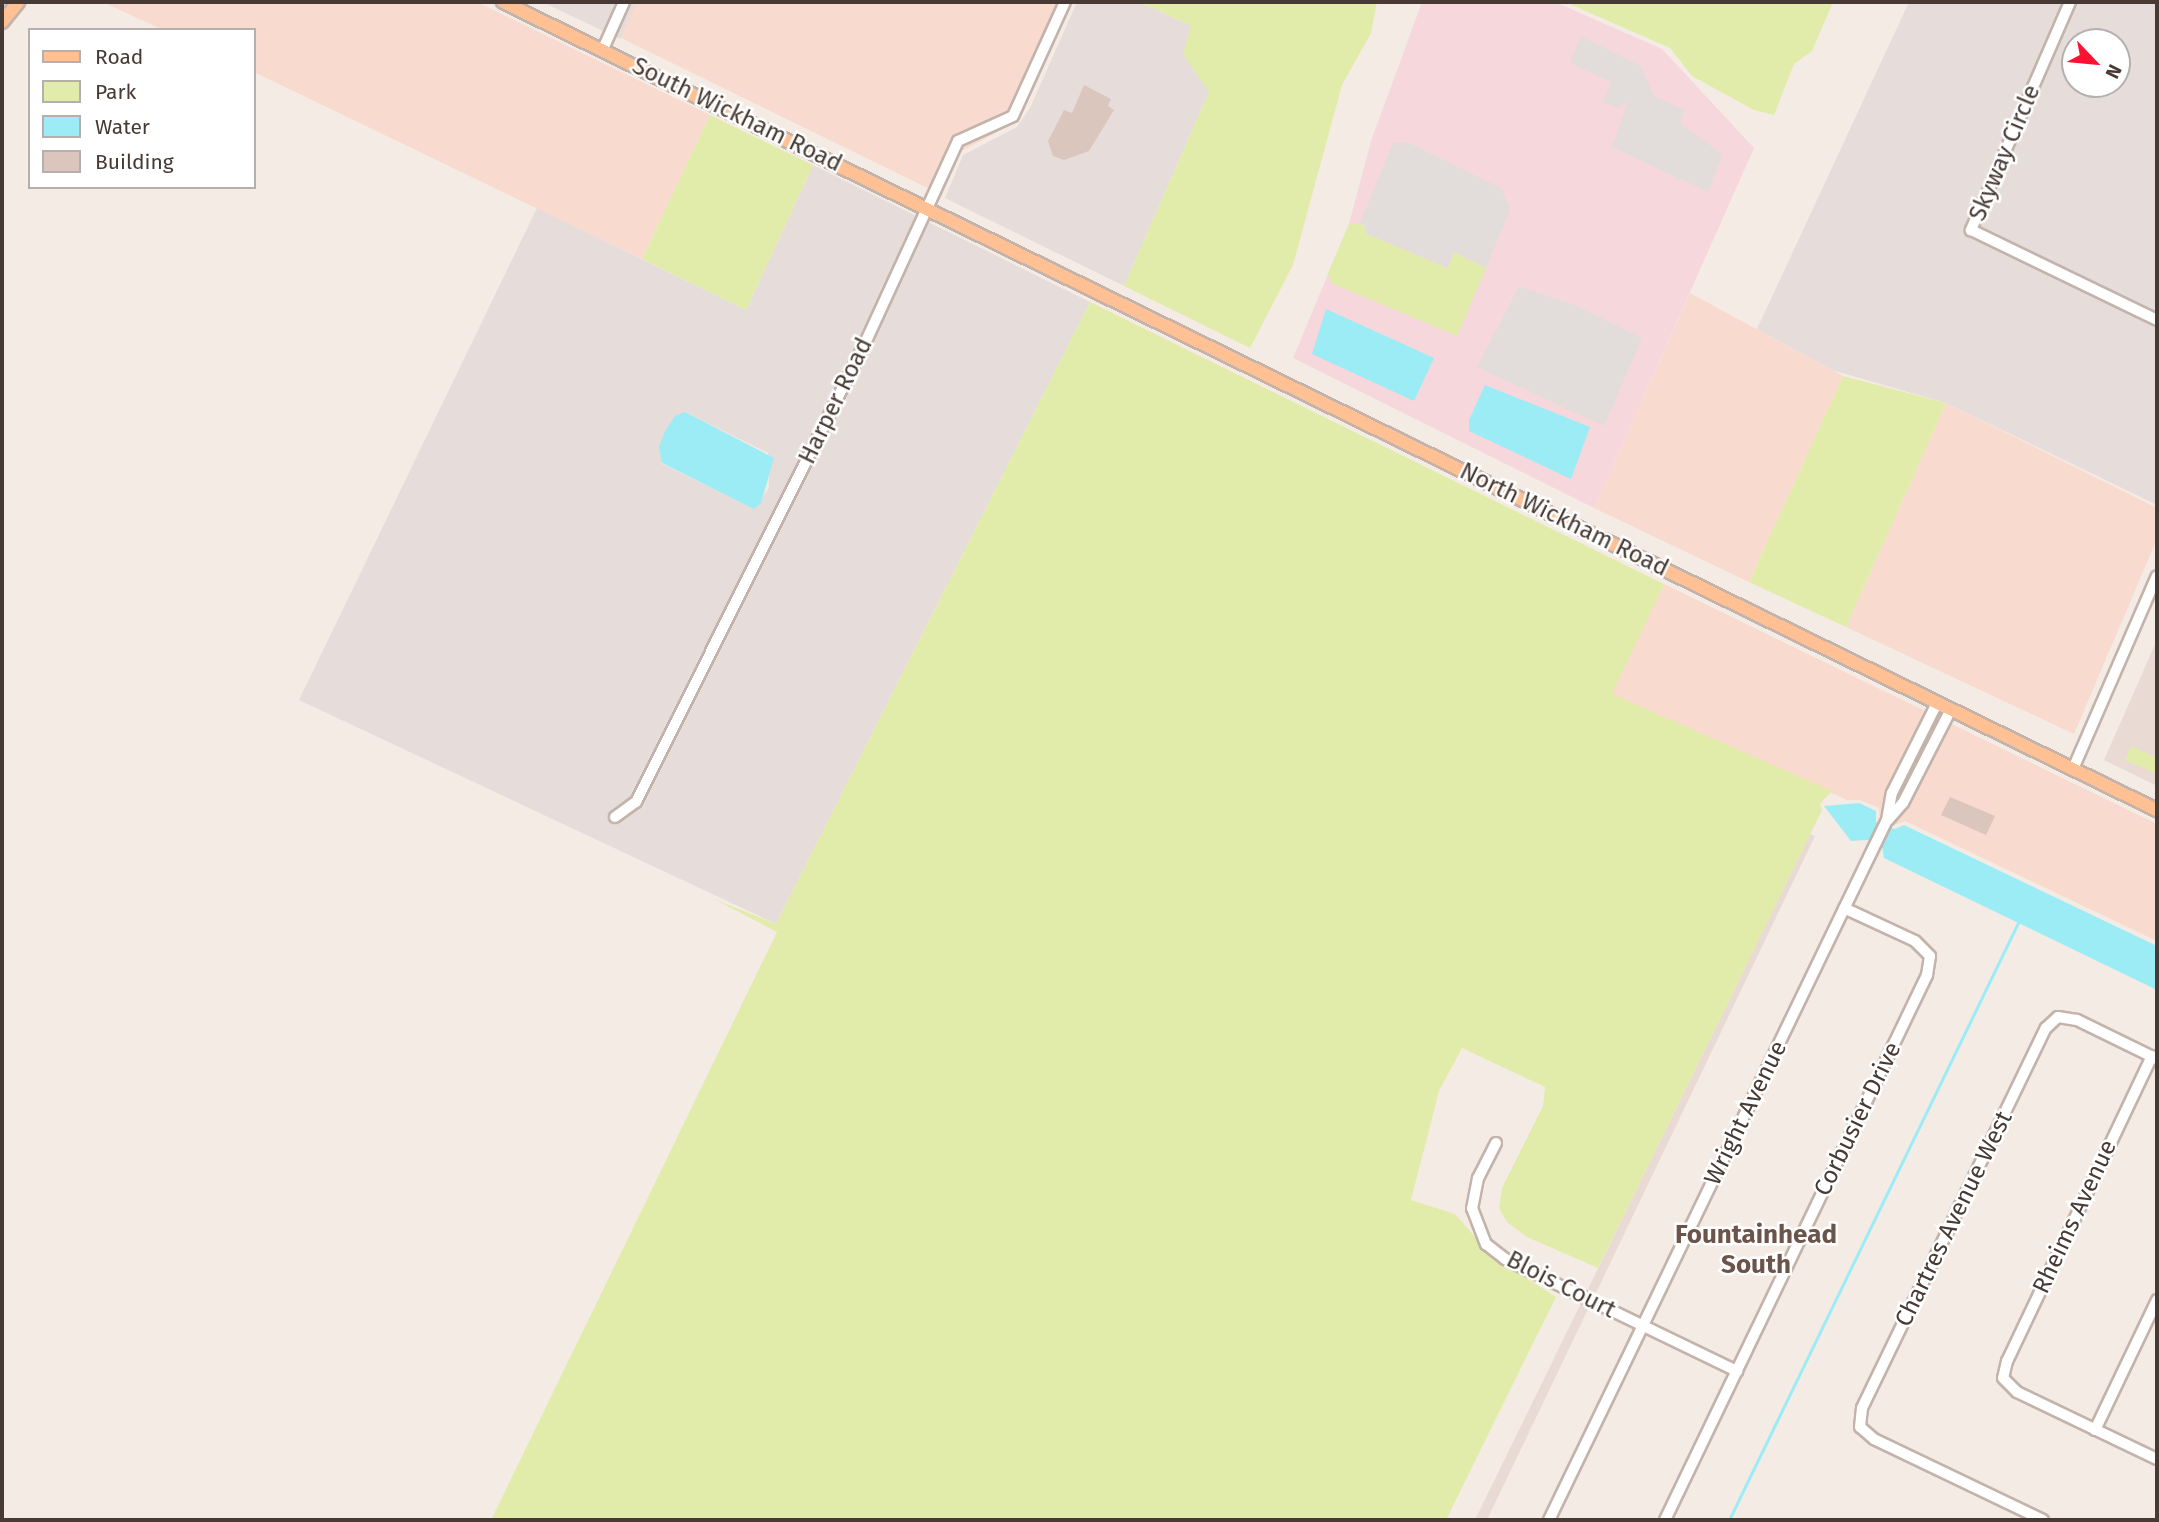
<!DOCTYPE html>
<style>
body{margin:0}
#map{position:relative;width:2159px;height:1522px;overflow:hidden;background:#f4ebe5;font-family:"Fira Sans",sans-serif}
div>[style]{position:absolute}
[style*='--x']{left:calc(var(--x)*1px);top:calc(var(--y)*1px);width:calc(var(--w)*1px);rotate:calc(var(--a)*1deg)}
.residential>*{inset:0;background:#e9dbd3}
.commercial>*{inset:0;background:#f8dace}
.industrial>*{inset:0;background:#e6ddda}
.medical>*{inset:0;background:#f6d7dc}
.green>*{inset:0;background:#e2ecaa}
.parking>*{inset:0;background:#e2dddb}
.water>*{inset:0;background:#9cecf6}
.stream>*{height:2.5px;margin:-1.25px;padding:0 1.25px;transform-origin:1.25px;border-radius:1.25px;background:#9cecf6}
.building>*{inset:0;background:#dac6bd}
.roads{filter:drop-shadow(2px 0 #c3b3aa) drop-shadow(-2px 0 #c3b3aa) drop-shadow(0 2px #c3b3aa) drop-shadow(0 -2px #c3b3aa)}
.minor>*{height:10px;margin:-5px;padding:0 5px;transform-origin:5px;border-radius:5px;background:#fff}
.major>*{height:12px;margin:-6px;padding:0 6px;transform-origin:6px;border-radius:6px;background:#ffc193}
span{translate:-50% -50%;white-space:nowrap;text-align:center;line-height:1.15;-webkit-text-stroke:5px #fff;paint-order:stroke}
.street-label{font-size:24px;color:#473a34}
.neighbourhood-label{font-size:26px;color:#6b544a;font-weight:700}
.frame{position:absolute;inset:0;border:4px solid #473a34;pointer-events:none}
.legend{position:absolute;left:28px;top:28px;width:228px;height:161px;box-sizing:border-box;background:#fff;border:2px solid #b5b0ae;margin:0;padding:9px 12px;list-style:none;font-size:21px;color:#473a34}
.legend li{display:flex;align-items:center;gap:14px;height:35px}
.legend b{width:35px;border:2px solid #b5b0ae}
.north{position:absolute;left:2061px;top:28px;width:70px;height:70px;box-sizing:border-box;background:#fff;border:2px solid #b5b0ae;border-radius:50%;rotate:116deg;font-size:19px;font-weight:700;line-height:28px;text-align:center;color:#473a34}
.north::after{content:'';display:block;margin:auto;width:24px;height:32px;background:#f13;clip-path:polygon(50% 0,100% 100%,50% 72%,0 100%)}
</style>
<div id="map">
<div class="residential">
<div style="clip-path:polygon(2157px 640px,2157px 786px,2104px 760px)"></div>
<div style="clip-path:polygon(1810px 834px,1815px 836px,1594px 1297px,1586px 1293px)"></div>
<div style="clip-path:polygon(1582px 1301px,1590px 1305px,1487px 1520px,1475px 1520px)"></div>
</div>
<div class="commercial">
<div style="clip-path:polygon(103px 2px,477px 2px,710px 115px,642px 259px,254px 72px,254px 30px,163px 30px)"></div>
<div style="clip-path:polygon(633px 2px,1072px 2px,1026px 105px,1014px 123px,960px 152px,942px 195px,617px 36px)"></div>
<div style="clip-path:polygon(1690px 293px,1843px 376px,1749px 582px,1594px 508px)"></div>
<div style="clip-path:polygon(1946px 403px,2157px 508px,2157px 539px,2074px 734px,1846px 627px)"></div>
<div style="clip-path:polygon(1664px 584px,2157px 824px,2157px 941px,1905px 821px,1894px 825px,1885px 814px,1880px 819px,1879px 808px,1860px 800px,1847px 800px,1611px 694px)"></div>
</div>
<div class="industrial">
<div style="clip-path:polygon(542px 2px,637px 2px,620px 39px)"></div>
<div style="clip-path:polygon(1077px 2px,1140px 2px,1191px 26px,1209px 92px,1124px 286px,945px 198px,963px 155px,1017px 127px,1030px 108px)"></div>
<div style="clip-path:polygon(evenodd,1909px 2px,2157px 2px,2157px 505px,1946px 403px,1832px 370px,1757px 329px,1909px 2px,2075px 42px,2117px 42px,2117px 84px,2075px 84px,2075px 42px)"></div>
<div style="clip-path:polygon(evenodd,813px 165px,1090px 302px,776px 924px,299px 700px,537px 208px,746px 310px,813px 165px,685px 412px,768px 453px,769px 488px,754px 508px,662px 464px,685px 412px)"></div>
</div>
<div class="medical">
<div style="clip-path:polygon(1422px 2px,1555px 2px,1662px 49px,1754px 148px,1594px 508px,1293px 358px,1349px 224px,1371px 141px)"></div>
</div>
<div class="green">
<div style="clip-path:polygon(1140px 2px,1377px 2px,1371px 33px,1342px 85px,1293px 265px,1250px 348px,1124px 286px,1209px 92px,1183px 54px,1191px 26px)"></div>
<div style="clip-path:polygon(1565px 2px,1833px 2px,1812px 51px,1794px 64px,1774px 115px,1754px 110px,1692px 76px,1670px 48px)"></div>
<div style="clip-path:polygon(710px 115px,813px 165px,746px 310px,642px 259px)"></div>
<div style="clip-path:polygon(1360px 223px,1367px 226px,1365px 233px,1447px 268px,1454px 252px,1486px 268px,1457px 336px,1331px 283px,1328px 273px,1349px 224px)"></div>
<div style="clip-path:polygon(1090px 302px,1664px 584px,1612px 694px,1832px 791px,1820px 804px,1822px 810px,1598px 1268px,1527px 1237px,1507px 1222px,1499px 1208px,1502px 1188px,1543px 1106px,1545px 1087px,1462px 1048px,1439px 1091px,1411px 1200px,1455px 1214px,1490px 1254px,1556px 1297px,1446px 1520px,491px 1520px,777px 932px,714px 899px,776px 924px)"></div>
<div style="clip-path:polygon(1843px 376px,1946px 403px,1846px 627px,1749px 582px)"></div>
<div style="clip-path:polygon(2131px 746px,2157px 758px,2155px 773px,2125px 760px)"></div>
</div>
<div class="parking">
<div style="clip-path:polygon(1581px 36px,1641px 66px,1654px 96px,1684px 110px,1681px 124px,1722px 154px,1708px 192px,1612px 147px,1628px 101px,1618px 108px,1603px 102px,1611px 82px,1570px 63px)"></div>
<div style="clip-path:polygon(1407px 142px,1501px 188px,1510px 209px,1486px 268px,1454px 252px,1448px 268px,1365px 233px,1366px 227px,1360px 223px,1393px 143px)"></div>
<div style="clip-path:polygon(1519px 286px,1575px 305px,1642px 338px,1604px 426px,1477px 367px)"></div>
</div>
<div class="water">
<div style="clip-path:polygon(1326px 309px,1434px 358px,1414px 401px,1312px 354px)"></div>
<div style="clip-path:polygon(1485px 385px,1590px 427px,1571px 479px,1469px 431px,1469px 420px)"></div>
<div style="clip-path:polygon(685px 412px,774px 458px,761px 503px,754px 509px,662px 463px,659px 447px,665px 431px,675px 416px)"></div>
<div style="clip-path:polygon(1859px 803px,1876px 811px,1876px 822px,1895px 829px,1904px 825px,2157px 946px,2157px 990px,1884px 858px,1882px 846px,1868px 840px,1851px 841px,1824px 806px)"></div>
</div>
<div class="stream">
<div style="--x:1729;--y:1520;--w:663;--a:-64.17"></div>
</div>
<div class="building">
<div style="clip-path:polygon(1084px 85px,1111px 99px,1108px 106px,1114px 110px,1089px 151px,1064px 160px,1053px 156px,1048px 141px,1064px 110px,1072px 113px)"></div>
<div style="clip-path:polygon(1950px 797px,1995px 816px,1986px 835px,1941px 815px)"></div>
</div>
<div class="roads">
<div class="minor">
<div style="--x:2070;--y:2;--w:249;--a:113.5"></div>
<div style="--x:1971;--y:230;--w:207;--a:25.8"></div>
<div style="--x:603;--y:49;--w:51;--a:-65.9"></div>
<div style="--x:2073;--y:769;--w:210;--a:-66.5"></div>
<div style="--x:615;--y:817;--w:26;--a:-36"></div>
<div style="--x:636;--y:802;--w:515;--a:-63.48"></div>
<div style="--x:866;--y:341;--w:220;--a:-65.3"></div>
<div style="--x:958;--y:141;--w:60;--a:-24.4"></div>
<div style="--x:1013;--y:116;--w:125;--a:-65.5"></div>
<div style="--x:1888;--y:820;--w:23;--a:-49"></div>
<div style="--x:1903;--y:803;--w:106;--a:-62.9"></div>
<div style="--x:2152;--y:1056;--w:338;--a:115.4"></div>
<div style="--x:2007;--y:1361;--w:17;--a:103"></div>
<div style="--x:2003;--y:1378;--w:20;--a:45"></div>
<div style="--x:2017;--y:1392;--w:155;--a:25.6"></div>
<div style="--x:1496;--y:1143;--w:39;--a:117"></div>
<div style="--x:1478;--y:1178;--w:31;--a:101"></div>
<div style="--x:1472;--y:1208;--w:39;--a:69"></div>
<div style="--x:1486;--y:1244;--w:24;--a:38"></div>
<div style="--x:1505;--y:1259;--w:258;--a:25.8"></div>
<div style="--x:2095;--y:1430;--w:144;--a:-64.5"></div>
<div style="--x:1549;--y:1520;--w:777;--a:-64.23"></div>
<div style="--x:1887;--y:820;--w:27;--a:-80"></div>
<div style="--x:1892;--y:793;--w:101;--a:-63.4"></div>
<div style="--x:1665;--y:1520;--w:605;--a:-64.32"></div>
<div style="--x:1927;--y:975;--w:19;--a:-81"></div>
<div style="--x:1930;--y:956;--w:21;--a:-135"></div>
<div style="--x:1915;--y:941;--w:78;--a:-155.1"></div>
<div style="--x:2043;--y:1520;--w:187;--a:-154.4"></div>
<div style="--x:1874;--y:1439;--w:18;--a:-139"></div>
<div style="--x:1860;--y:1427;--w:19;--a:-84"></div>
<div style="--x:1862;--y:1408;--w:422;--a:-64.2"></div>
<div style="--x:2046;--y:1028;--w:16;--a:-43"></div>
<div style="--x:2058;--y:1017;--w:19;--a:9"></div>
<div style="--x:2077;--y:1020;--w:89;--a:26"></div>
</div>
<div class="major">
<div style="--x:503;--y:2;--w:1841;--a:26.04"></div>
<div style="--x:2;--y:22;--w:26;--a:-51"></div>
</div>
</div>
<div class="street-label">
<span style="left:737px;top:115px;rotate:26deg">South Wickham Road</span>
<span style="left:2005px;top:153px;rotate:-67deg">Skyway Circle</span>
<span style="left:836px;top:401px;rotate:-64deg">Harper Road</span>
<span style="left:1564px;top:520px;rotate:26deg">North Wickham Road</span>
<span style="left:1746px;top:1113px;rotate:-64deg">Wright Avenue</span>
<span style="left:1858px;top:1119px;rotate:-64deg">Corbusier Drive</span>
<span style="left:2075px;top:1217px;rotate:-65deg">Rheims Avenue</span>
<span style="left:1954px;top:1219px;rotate:-64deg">Chartres Avenue West</span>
<span style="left:1561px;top:1285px;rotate:27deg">Blois Court</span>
</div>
<div class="neighbourhood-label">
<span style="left:1756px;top:1250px">Fountainhead<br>South</span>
</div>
<div class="frame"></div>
<ul class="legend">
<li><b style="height:9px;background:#ffc193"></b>Road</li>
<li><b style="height:19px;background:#e2ecaa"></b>Park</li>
<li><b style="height:19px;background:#9cecf6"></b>Water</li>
<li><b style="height:19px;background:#dac6bd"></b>Building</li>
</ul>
<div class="north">N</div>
</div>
